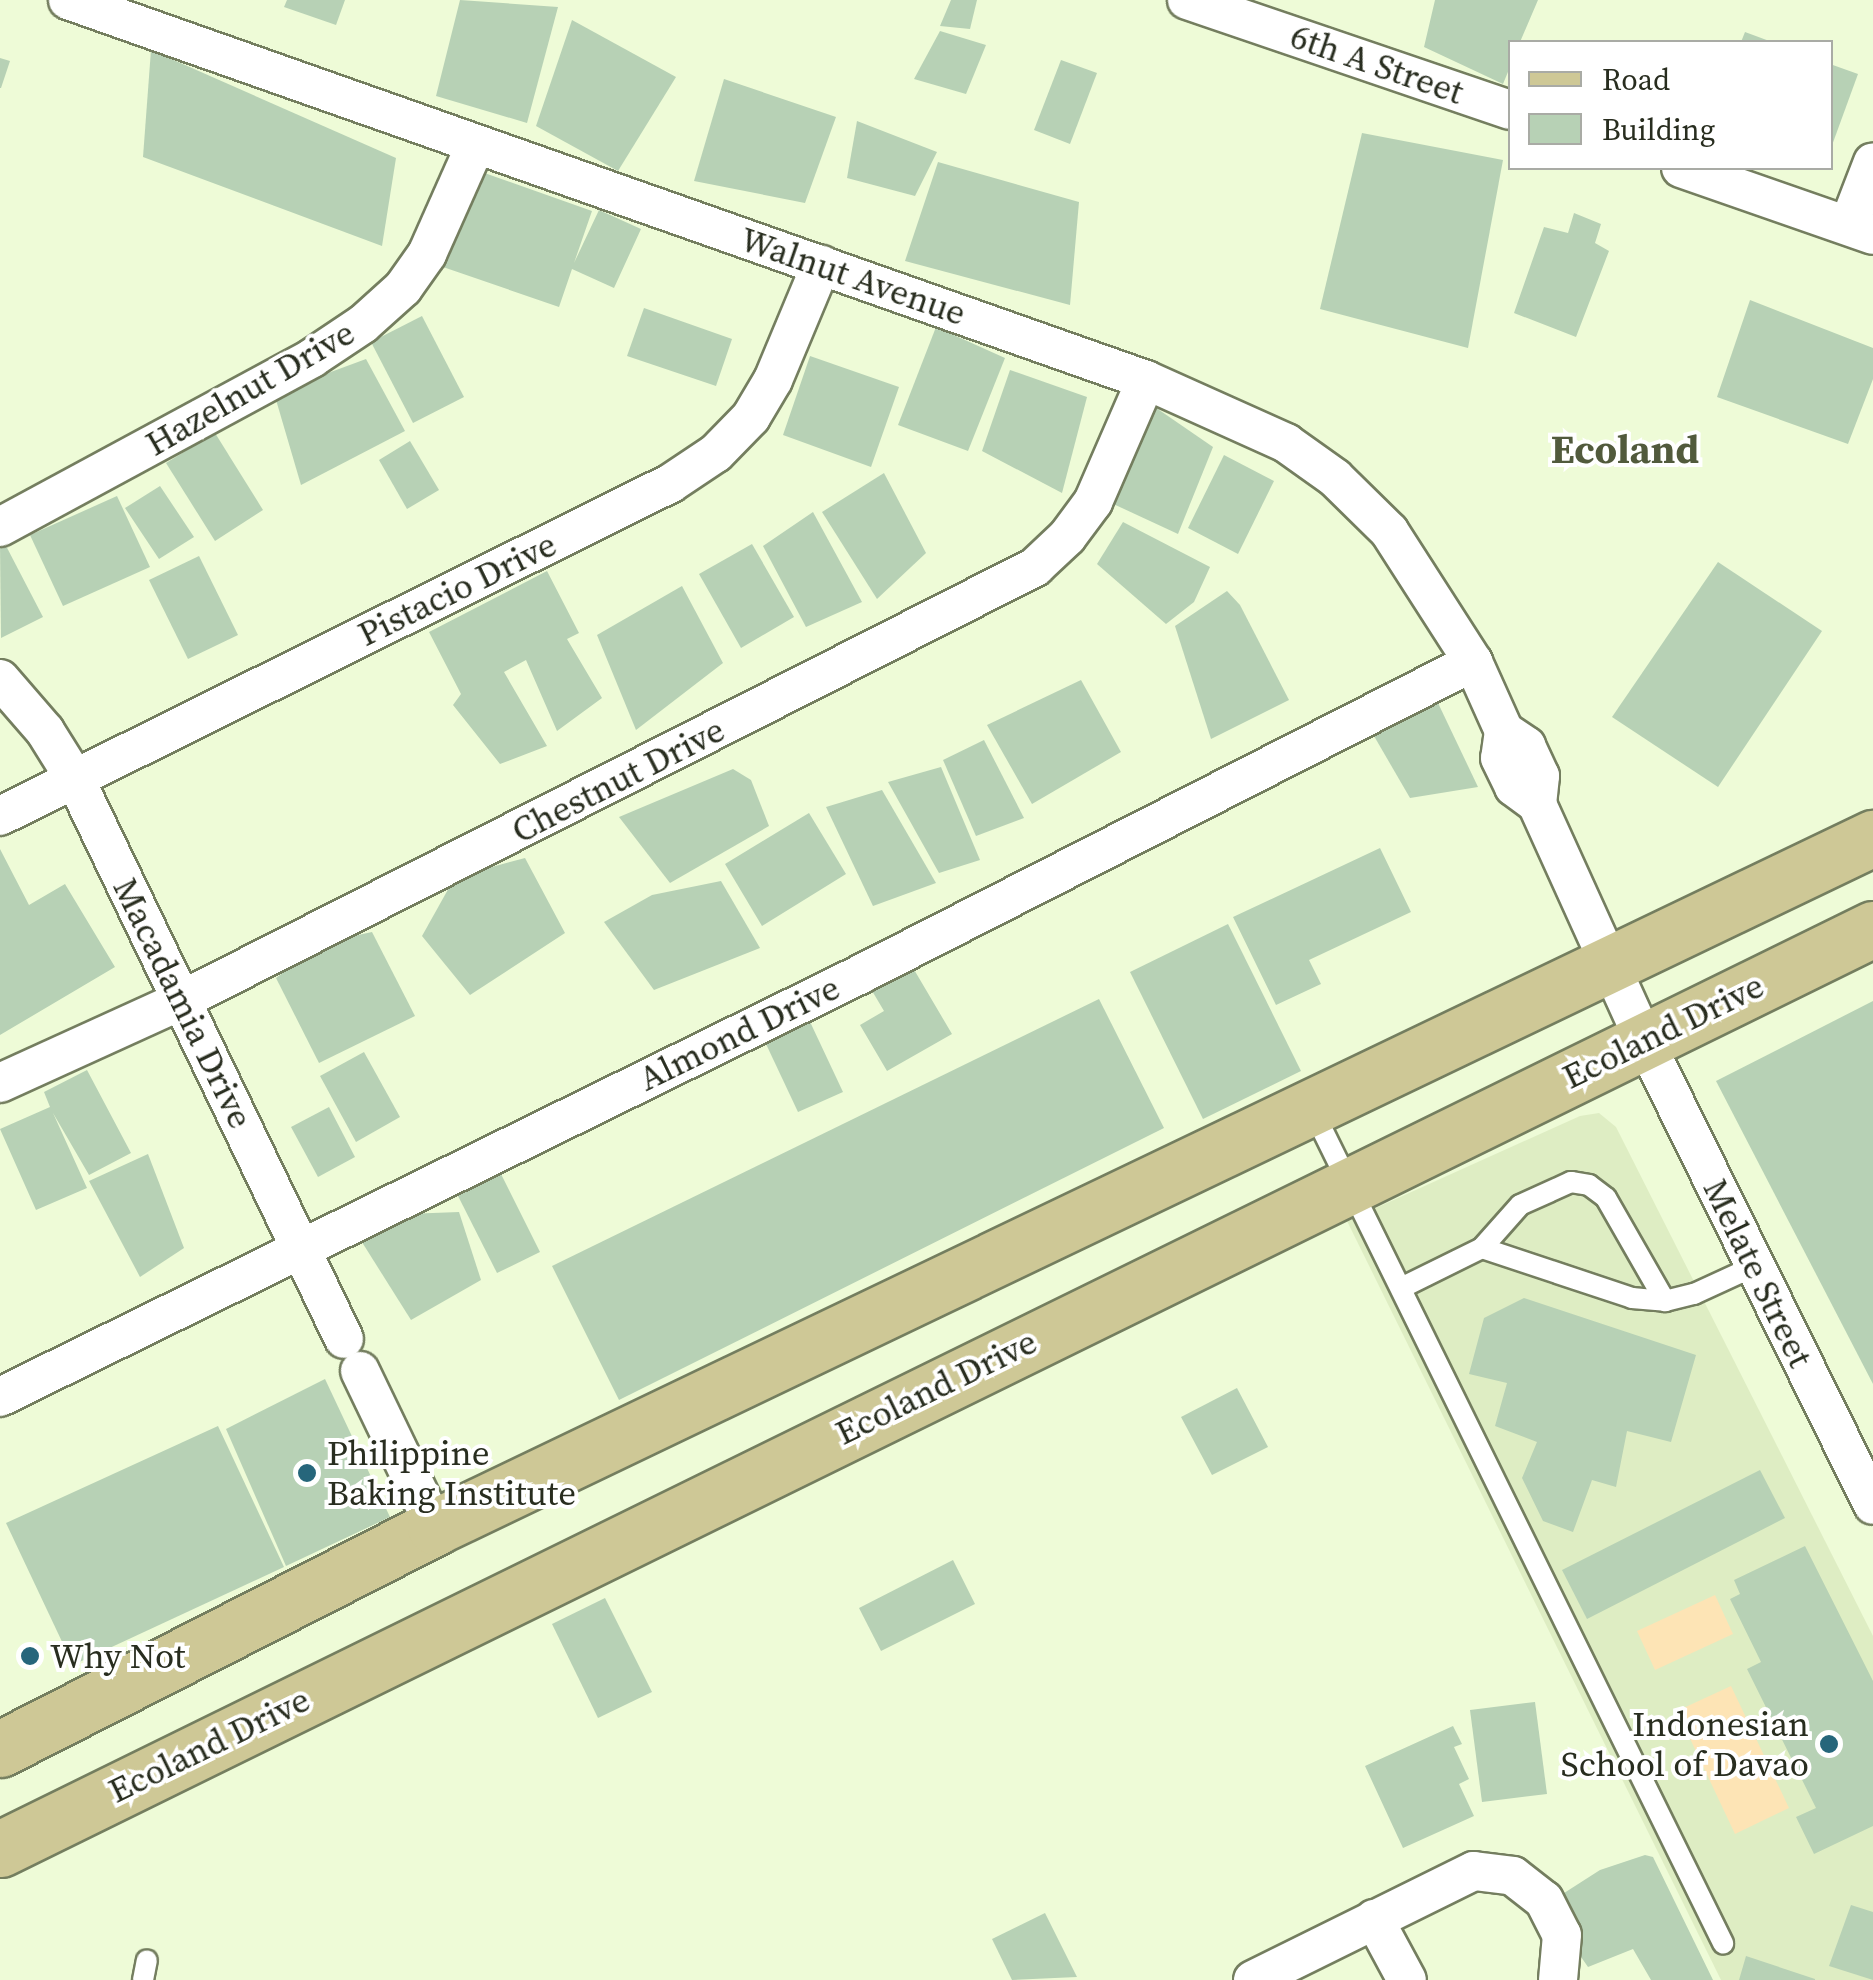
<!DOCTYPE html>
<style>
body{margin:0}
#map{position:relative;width:1873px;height:1980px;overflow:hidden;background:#eefbd7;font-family:"Source Serif 4",serif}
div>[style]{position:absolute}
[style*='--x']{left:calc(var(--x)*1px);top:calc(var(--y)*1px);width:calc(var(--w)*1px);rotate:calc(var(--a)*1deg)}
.built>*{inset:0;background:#deedc3}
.green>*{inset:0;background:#fde4b5}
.building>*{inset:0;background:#b7d1b5}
.roads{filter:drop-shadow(2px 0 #747e5f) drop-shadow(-2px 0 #747e5f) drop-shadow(0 2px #747e5f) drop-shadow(0 -2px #747e5f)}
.lane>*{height:20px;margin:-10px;padding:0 10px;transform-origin:10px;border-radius:10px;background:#fff}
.street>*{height:38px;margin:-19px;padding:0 19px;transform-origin:19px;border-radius:19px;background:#fff}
.primary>*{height:55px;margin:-27.5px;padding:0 27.5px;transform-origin:27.5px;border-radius:27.5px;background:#cec896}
.dots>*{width:28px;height:28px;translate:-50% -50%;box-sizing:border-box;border:5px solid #fff;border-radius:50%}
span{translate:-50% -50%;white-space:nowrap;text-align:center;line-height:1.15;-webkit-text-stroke:8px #fff;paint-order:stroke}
.street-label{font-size:35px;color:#282d1f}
.poi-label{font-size:35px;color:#282d1f}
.left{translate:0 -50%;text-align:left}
.right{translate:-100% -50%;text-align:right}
.quarter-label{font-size:40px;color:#515a3c;font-weight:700}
.legend{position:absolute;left:1508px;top:40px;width:325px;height:130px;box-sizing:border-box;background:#fff;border:2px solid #a9aba5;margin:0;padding:12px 18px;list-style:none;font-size:30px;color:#282d1f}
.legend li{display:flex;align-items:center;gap:20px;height:50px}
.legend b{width:50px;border:2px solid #a9aba5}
</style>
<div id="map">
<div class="built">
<div style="clip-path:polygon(1599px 1113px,1616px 1127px,1873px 1636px,1873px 1980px,1721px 1980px,1347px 1221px,1580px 1116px)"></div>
</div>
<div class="green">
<div style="clip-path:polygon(1715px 1595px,1733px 1634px,1655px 1670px,1637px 1631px)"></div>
<div style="clip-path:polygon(1731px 1686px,1789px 1808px,1735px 1834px,1677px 1711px)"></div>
</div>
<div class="building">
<div style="clip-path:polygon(287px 0,345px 0,336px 25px,284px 7px)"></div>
<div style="clip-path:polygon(460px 0,558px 7px,527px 123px,436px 96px)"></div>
<div style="clip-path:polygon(951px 0,977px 0,970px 29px,940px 26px)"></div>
<div style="clip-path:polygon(1435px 0,1538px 0,1520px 42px,1510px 42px,1510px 67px,1503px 84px,1424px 47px)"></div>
<div style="clip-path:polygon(572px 20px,676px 77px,618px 171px,536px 126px)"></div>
<div style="clip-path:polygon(940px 31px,986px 45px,966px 94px,914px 79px)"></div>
<div style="clip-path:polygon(1745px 32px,1772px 42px,1741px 42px)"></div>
<div style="clip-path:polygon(151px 50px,396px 158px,382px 246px,143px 157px)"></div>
<div style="clip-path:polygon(0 58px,10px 61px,1px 88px,0 88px)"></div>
<div style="clip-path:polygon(1061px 60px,1097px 73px,1070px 144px,1034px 130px)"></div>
<div style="clip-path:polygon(1830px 64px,1858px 74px,1831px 148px,1830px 148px)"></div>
<div style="clip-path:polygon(724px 79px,836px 117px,805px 203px,694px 181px)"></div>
<div style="clip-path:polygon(857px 121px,937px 152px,915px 196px,847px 178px)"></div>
<div style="clip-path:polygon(1362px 133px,1503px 160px,1468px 348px,1320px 309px)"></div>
<div style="clip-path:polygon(938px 162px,1079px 202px,1070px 305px,905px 261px)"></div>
<div style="clip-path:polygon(476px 170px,592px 211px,574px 263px,599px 210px,641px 229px,614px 288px,572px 269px,559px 307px,443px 267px)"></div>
<div style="clip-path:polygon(1574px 213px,1601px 224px,1595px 243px,1609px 251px,1576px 337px,1514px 313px,1544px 227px,1568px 233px)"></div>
<div style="clip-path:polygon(1750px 300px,1873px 348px,1873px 379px,1848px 444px,1717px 397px)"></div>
<div style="clip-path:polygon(644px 308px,732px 339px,716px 386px,627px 356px)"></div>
<div style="clip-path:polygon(422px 316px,464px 397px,413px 423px,371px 342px)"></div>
<div style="clip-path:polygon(936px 327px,1005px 358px,968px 451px,898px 425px)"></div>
<div style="clip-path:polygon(810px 356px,899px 387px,871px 467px,783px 435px)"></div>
<div style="clip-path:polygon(366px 359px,405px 431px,301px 485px,274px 393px)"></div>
<div style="clip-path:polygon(1010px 370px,1087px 397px,1062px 493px,982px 451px)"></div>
<div style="clip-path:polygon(1149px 403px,1213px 447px,1178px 534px,1109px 502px)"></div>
<div style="clip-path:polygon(215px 433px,263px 510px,215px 541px,166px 463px)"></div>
<div style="clip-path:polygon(410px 441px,439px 490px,407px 509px,379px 460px)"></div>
<div style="clip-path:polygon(1224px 455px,1274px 481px,1238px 554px,1188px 528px)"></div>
<div style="clip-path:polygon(884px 473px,926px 553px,877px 599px,822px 512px)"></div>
<div style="clip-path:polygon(160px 486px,194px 537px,159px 559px,125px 508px)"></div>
<div style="clip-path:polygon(117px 496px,150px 567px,63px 606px,30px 535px)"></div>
<div style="clip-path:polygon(813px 512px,862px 602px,806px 627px,763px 546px)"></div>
<div style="clip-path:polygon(1123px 522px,1210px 567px,1194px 602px,1166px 624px,1097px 564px)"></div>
<div style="clip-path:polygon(4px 542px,43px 617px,1px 638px,0 544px)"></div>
<div style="clip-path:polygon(752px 544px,794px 617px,741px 648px,699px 574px)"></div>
<div style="clip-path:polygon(199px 556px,238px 635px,188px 659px,149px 580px)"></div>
<div style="clip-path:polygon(1718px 562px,1822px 631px,1718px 787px,1612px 717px)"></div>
<div style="clip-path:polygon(547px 571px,579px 633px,567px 639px,602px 698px,557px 731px,526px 660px,504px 672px,547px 746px,500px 764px,453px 705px,461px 694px,429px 632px)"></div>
<div style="clip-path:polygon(682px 586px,723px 663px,636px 730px,597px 635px)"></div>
<div style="clip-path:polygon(1227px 591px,1240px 605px,1289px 700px,1211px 739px,1175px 626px)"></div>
<div style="clip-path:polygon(1081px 680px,1121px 752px,1032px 804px,987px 725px)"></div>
<div style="clip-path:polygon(1438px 703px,1478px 787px,1410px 798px,1374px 736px)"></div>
<div style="clip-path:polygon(984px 740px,1024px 818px,976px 836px,943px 760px)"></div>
<div style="clip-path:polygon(941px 767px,980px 860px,939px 873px,888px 782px)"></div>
<div style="clip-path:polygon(733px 769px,751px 780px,769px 826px,670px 883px,619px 817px)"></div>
<div style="clip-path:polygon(882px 790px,936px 883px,873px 906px,826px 807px)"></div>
<div style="clip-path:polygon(809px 813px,846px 874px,762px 926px,725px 864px)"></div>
<div style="clip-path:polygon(1380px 848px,1411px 912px,1309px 960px,1321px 984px,1276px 1005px,1233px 917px)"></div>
<div style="clip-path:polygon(0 849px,29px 905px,65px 884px,115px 967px,0 1035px)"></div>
<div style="clip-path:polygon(525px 858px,565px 933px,470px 995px,422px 936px,455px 877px)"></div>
<div style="clip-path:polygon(721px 881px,760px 948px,654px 990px,604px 922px,652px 895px)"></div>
<div style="clip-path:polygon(1228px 924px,1301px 1071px,1203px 1119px,1130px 972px)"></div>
<div style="clip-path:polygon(372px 932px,415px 1016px,319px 1063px,276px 978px,321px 943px)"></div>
<div style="clip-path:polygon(906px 956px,952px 1034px,887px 1071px,860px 1025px,884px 1011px,865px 979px)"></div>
<div style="clip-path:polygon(1099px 999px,1164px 1128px,619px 1400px,552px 1266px)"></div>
<div style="clip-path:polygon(1873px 1001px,1873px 1384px,1716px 1081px)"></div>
<div style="clip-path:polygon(804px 1009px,843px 1092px,798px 1112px,759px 1029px)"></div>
<div style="clip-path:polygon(364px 1052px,400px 1117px,356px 1142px,320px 1076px)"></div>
<div style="clip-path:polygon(87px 1070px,131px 1153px,89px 1175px,53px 1113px,87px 1188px,36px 1210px,0 1129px,50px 1107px,44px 1092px)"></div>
<div style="clip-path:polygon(329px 1107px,355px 1157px,318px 1177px,291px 1127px)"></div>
<div style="clip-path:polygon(148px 1154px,184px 1248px,140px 1277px,89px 1181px)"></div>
<div style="clip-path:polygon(498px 1168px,540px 1252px,497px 1273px,455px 1190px)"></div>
<div style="clip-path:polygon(459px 1212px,481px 1280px,411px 1320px,360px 1239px,406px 1214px)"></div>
<div style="clip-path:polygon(1524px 1298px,1696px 1355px,1671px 1442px,1627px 1431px,1616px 1487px,1592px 1480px,1573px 1532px,1543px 1521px,1522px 1478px,1537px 1442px,1495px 1426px,1507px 1383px,1469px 1374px,1484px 1318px)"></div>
<div style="clip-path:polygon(325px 1379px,390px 1517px,286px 1566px,226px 1429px)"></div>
<div style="clip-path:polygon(1237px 1388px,1268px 1447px,1212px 1475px,1181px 1417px)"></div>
<div style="clip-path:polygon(218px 1426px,284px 1567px,73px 1665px,6px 1523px)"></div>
<div style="clip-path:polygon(1760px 1470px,1785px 1518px,1587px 1619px,1562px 1570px)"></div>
<div style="clip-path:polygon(1805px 1546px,1873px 1681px,1873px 1826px,1814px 1854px,1796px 1817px,1816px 1808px,1747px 1669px,1761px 1662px,1730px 1599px,1740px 1594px,1734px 1580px)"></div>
<div style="clip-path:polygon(953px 1560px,975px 1604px,881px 1651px,859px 1608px)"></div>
<div style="clip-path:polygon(605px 1598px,652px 1692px,598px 1718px,552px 1624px)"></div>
<div style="clip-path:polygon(1535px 1702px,1547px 1794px,1482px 1802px,1470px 1710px)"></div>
<div style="clip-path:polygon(1453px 1726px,1462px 1744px,1454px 1747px,1469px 1779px,1459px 1784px,1474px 1816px,1403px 1848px,1365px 1766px)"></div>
<div style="clip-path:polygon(1645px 1855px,1653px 1857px,1713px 1980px,1651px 1980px,1633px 1949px,1588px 1967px,1579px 1954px,1561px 1895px,1600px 1870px)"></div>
<div style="clip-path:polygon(1851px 1905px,1873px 1912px,1873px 1980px,1829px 1966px)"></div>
<div style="clip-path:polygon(1045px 1913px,1077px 1977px,1012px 1980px,992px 1939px)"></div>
<div style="clip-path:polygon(1746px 1956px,1815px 1979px,1815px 1980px,1739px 1980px)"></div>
</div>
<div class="roads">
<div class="lane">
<div style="--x:1313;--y:1111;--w:928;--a:63.77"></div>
<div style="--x:1482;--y:1248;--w:158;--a:18.4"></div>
<div style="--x:1632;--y:1298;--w:33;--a:5"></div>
<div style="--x:1665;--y:1301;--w:30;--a:-14"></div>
<div style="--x:1694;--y:1294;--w:67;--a:-24.7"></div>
<div style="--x:1401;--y:1288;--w:90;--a:-26.3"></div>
<div style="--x:1482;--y:1248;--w:57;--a:-48.5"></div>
<div style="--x:1520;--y:1205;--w:56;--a:-24.3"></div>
<div style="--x:1571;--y:1182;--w:18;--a:9"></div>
<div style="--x:1589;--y:1185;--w:21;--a:37"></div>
<div style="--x:1606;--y:1198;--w:119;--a:60.2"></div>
<div style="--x:143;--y:1980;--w:20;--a:-79"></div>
</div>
<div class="street">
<div style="--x:68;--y:0;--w:1143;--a:19.42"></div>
<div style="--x:1146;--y:380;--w:154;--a:24.2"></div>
<div style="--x:1286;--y:443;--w:60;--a:35.5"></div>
<div style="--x:1335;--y:478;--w:76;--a:44.5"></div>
<div style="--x:1389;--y:531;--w:156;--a:57.3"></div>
<div style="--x:1473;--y:662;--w:76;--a:65.8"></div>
<div style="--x:1504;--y:731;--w:27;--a:98"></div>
<div style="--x:1500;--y:758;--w:32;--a:64"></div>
<div style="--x:1514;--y:787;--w:29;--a:36"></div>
<div style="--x:1537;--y:804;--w:259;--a:65.6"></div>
<div style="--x:1644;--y:1040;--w:518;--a:63.78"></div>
<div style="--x:1187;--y:0;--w:341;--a:18.8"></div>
<div style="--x:1681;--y:168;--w:203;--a:19.2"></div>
<div style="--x:1849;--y:224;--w:66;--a:-68.8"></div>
<div style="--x:0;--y:527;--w:355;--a:-28.4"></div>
<div style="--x:312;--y:358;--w:61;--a:-33.7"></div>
<div style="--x:363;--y:324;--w:54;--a:-42"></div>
<div style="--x:403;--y:288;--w:42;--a:-54.8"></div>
<div style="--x:427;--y:254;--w:120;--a:-66"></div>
<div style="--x:0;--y:679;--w:69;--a:49.1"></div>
<div style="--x:45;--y:731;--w:57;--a:58"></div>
<div style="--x:75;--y:779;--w:621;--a:64.34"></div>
<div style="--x:1504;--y:731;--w:27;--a:34"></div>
<div style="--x:1526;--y:746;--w:33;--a:65"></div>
<div style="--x:1540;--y:776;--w:28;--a:96"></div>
<div style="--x:0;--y:816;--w:749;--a:-26.39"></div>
<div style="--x:671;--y:483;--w:54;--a:-33.7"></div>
<div style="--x:716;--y:453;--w:50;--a:-45.8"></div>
<div style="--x:751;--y:417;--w:43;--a:-59.3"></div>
<div style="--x:773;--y:380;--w:125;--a:-67.3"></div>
<div style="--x:0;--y:1083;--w:200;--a:-24.5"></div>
<div style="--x:182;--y:1000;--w:957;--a:-26.91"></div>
<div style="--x:1035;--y:567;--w:44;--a:-43.2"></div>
<div style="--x:1067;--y:537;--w:44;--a:-53.4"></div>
<div style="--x:1093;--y:502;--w:133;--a:-66.5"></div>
<div style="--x:360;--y:1371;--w:173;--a:64.3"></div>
<div style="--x:0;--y:1397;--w:959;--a:-26.16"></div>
<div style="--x:861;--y:974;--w:687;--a:-27.01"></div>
<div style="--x:1374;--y:1919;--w:69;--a:61.6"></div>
<div style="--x:1253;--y:1980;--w:246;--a:-26.3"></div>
<div style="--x:1474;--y:1871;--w:39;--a:7"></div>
<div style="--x:1513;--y:1876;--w:39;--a:38"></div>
<div style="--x:1544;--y:1900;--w:39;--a:63"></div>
<div style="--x:1562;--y:1935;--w:45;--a:95.1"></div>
</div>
<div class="primary">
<div style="--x:0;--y:1749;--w:488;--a:-27"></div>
<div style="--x:435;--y:1527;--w:1595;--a:-25.6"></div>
<div style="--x:0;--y:1849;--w:2087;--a:-26.16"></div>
</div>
</div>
<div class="dots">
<div style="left:307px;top:1473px;background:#26667b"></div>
<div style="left:30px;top:1656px;background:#26667b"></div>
<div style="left:1829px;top:1744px;background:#26667b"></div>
</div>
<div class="street-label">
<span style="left:1377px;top:64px;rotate:19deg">6th A Street</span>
<span style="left:853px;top:276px;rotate:19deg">Walnut Avenue</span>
<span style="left:250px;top:388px;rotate:-30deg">Hazelnut Drive</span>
<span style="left:457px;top:589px;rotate:-26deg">Pistacio Drive</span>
<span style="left:618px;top:780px;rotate:-27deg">Chestnut Drive</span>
<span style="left:183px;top:1003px;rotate:64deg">Macadamia Drive</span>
<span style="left:1663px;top:1031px;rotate:-26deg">Ecoland Drive</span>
<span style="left:739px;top:1033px;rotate:-26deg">Almond Drive</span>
<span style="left:1758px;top:1273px;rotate:64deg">Melate Street</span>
<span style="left:936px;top:1387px;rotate:-26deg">Ecoland Drive</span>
<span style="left:209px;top:1745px;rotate:-26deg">Ecoland Drive</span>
</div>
<div class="poi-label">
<span class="left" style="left:327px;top:1473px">Philippine<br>Baking Institute</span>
<span class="left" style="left:50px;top:1656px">Why Not</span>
<span class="right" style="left:1809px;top:1744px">Indonesian<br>School of Davao</span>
</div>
<div class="quarter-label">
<span style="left:1625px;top:449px">Ecoland</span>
</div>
<ul class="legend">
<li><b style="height:12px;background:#cec896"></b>Road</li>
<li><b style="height:28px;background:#b7d1b5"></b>Building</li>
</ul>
</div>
